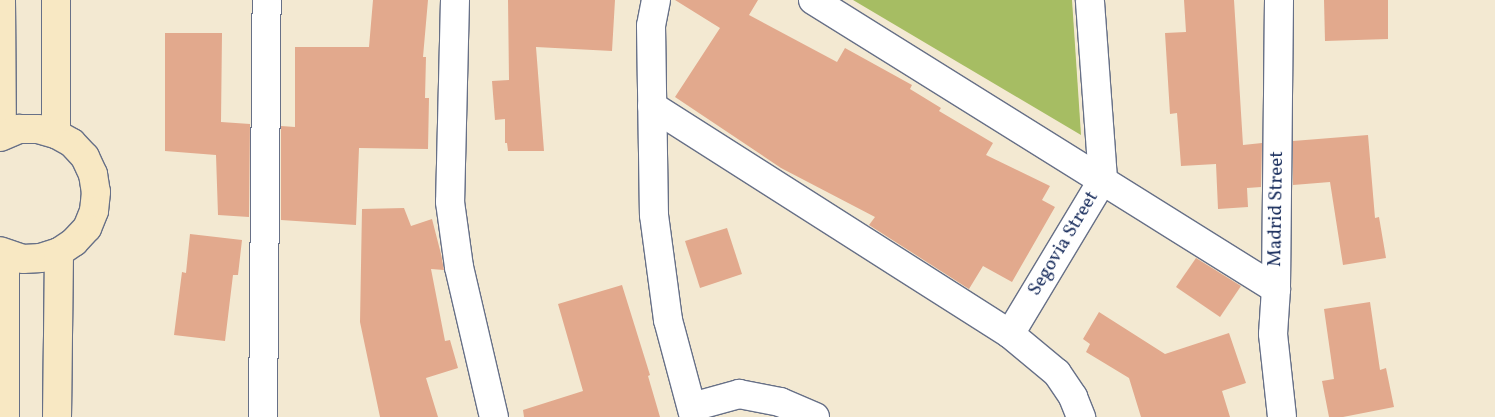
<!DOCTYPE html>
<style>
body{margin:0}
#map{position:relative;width:1495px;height:417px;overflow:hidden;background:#f3e9d2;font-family:Vollkorn,serif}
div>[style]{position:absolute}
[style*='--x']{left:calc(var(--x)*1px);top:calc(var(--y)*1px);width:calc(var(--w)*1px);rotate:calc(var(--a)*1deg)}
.green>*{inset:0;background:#a6bd63}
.building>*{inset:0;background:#e2a98d}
.roads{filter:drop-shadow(1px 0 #677087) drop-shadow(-1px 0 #677087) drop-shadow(0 1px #677087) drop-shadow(0 -1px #677087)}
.street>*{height:28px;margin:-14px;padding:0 14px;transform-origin:14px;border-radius:14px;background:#fff}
.secondary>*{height:28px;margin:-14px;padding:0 14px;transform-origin:14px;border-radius:14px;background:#f8e8c3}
span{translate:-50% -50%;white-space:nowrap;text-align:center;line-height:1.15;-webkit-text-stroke:4px #fff;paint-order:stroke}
.street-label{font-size:19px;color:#1b2f5e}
</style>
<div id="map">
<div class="green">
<div style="clip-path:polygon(853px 0,1072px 0,1081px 135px)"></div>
</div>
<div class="building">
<div style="clip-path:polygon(373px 0,428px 0,423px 57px,426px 57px,425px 98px,429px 98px,428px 149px,359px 148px,356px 225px,281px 220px,281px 126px,295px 127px,295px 47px,369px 47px)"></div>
<div style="clip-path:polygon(508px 0,615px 0,612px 51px,536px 47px,544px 151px,508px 151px,507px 143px,505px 143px,505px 119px,495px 120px,492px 81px,509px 80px)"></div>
<div style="clip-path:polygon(675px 0,758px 0,749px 15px,837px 62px,845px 48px,912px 85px,910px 89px,941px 108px,939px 111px,993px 143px,986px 155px,1050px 186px,1042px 200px,1055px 207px,1012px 282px,983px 266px,969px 289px,869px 225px,875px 217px,781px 168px,675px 97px,720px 28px)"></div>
<div style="clip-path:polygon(1184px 0,1234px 0,1243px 145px,1262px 143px,1261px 187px,1247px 188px,1248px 207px,1218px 209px,1216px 164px,1181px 166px,1177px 113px,1170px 114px,1165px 33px,1186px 32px)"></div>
<div style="clip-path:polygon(1324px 0,1388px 0,1388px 39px,1325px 41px)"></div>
<div style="clip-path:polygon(165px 33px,222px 33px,221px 122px,250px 124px,249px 217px,218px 215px,216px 155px,165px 151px)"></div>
<div style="clip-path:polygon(1368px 135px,1375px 218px,1379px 217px,1386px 258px,1343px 265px,1330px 182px,1293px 185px,1293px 141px)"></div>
<div style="clip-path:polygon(404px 208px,411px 226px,432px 219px,441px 254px,444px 270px,431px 269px,445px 341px,450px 340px,458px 368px,426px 378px,438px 417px,380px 417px,360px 322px,362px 209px)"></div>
<div style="clip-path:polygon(727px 228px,742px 274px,700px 288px,685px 241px)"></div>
<div style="clip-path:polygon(190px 234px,242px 240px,238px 275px,233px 275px,225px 341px,174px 335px,182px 272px,186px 273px)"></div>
<div style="clip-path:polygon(1196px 258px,1241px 286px,1220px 317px,1176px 287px)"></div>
<div style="clip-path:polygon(622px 285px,650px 375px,648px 376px,660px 417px,524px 417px,523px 410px,583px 391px,558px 304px)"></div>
<div style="clip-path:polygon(1370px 302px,1380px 370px,1386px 368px,1394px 407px,1343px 417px,1329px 417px,1322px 381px,1334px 379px,1324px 309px)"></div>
<div style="clip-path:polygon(1099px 312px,1165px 354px,1229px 333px,1246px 383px,1222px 391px,1230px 417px,1141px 417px,1129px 378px,1086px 352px,1090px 344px,1083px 339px)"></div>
</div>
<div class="roads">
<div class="street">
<div style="--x:455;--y:0;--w:202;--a:91.4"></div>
<div style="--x:450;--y:202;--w:66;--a:82.1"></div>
<div style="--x:459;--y:267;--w:154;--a:76.9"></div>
<div style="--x:656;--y:0;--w:26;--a:101"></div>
<div style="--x:651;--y:26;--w:189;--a:89.1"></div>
<div style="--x:654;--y:215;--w:106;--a:82.4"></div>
<div style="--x:668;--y:320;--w:100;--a:75"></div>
<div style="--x:813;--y:0;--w:546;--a:31.97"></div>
<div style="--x:1279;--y:0;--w:289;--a:90.6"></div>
<div style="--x:1276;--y:289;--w:45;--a:93.8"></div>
<div style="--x:1273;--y:334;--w:83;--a:83.8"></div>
<div style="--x:652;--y:106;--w:424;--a:32.5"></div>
<div style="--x:1010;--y:334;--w:61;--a:39.7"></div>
<div style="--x:1057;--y:373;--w:29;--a:56"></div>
<div style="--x:1073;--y:397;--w:22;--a:68"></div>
<div style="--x:1010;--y:334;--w:181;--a:-59"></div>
<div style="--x:1103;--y:179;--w:179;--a:-94.2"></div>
<div style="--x:692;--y:407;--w:49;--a:-15.5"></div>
<div style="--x:739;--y:394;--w:42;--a:11"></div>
<div style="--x:780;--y:402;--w:38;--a:23"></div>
<div style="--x:263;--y:417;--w:417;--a:-89.5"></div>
</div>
<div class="secondary">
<div style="--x:1;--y:0;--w:135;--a:89.6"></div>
<div style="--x:56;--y:0;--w:134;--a:90"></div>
<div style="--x:0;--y:137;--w:21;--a:-23"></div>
<div style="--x:19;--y:129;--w:19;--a:0"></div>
<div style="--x:38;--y:129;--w:19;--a:16"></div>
<div style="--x:56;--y:134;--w:18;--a:29"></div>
<div style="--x:72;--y:143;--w:19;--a:47"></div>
<div style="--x:85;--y:157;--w:19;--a:65"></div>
<div style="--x:93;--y:174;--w:18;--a:81"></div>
<div style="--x:96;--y:192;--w:19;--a:96"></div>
<div style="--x:94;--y:211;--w:18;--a:112"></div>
<div style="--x:87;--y:228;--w:19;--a:133"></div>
<div style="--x:74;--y:242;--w:18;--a:146"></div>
<div style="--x:59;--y:252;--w:19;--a:162"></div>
<div style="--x:41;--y:258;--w:18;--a:177"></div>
<div style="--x:23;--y:259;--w:24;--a:-161"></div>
<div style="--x:5;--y:417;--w:163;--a:-90"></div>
<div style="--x:57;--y:417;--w:165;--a:-89.3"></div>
</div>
</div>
<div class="street-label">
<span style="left:1277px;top:209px;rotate:-89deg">Madrid Street</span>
<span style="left:1064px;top:244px;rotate:-59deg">Segovia Street</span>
</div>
</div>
